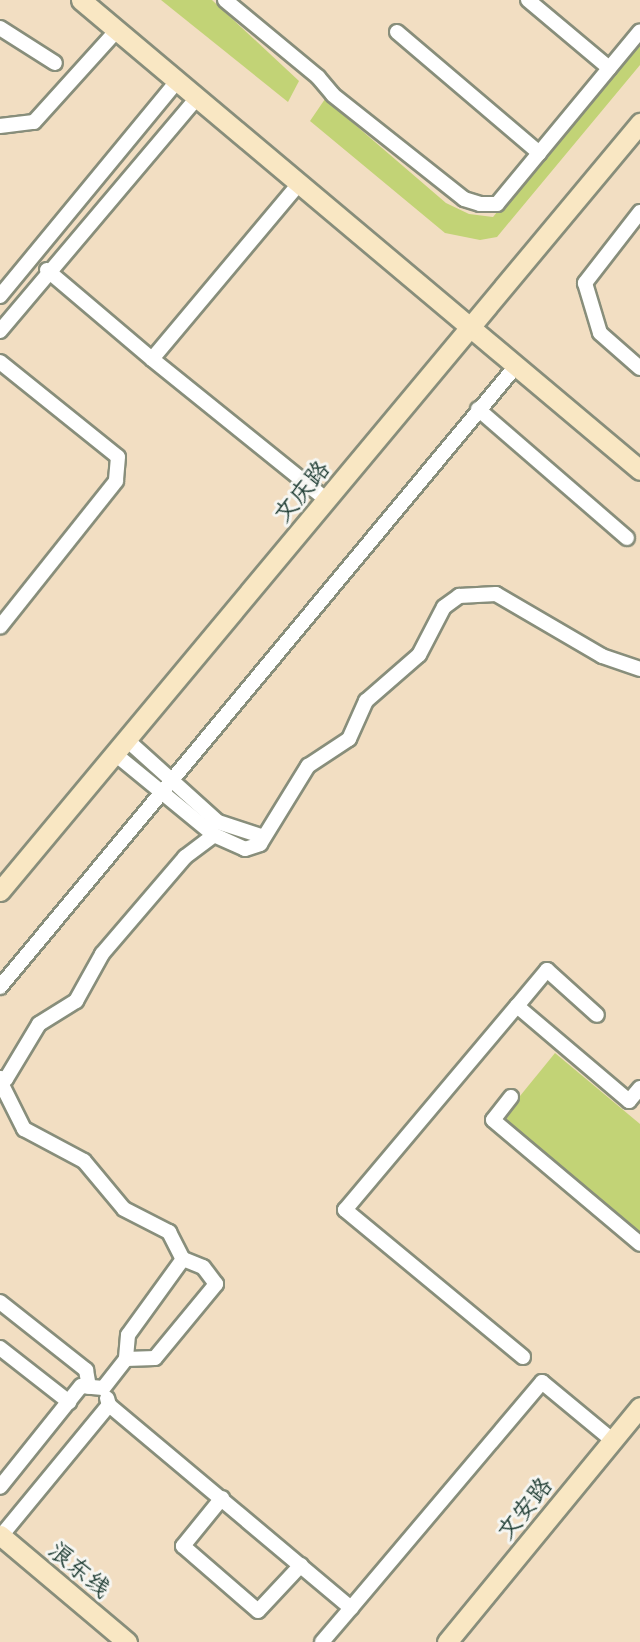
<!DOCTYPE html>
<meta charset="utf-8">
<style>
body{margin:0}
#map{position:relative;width:640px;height:1642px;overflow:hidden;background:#f2dec2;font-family:"Comic Neue","LXGW WenKai TC",sans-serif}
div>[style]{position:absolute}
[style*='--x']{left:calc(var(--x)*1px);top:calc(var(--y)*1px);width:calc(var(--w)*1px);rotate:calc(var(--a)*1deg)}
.green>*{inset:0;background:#c2d376}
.roads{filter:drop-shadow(2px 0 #888e7b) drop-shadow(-2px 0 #888e7b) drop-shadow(0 2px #888e7b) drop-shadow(0 -2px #888e7b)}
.street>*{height:14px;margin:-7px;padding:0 7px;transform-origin:7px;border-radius:7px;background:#fff}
.secondary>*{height:19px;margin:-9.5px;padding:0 9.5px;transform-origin:9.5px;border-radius:9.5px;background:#f9e7c3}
span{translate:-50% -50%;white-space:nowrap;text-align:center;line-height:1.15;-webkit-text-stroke:6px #f6f6f2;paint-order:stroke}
.street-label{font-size:24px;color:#1f3d34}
</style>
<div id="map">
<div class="green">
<div style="clip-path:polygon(161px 0,212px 0,299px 81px,288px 102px)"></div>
<div style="clip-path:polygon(640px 38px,640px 65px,497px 237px,480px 240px,445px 233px,310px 121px,325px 99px,446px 203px,469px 214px,493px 217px)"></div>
<div style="clip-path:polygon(555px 1053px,640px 1124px,640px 1233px,502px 1118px)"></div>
</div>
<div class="roads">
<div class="street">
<div style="--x:225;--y:0;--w:121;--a:39.6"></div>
<div style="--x:318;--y:77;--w:23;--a:50"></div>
<div style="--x:333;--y:95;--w:167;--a:38.4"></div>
<div style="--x:464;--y:199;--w:17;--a:17"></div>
<div style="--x:480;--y:204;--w:17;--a:0"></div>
<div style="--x:497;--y:204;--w:224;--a:-50.4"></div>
<div style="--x:528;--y:0;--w:106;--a:40"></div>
<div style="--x:0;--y:28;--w:65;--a:32.5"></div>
<div style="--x:397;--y:32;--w:187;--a:40.4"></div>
<div style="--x:0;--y:126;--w:34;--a:-7"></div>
<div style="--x:34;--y:122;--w:124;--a:-47.9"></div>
<div style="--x:640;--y:212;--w:90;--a:127.8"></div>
<div style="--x:585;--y:283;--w:52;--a:73.3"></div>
<div style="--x:600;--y:333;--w:53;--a:41.2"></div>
<div style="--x:47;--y:270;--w:138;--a:40.3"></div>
<div style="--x:152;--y:359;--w:229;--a:-50"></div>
<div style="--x:0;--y:296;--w:278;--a:-50.5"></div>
<div style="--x:0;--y:331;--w:305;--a:-49.8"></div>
<div style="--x:152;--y:359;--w:225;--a:38.9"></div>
<div style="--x:0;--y:362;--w:151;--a:38.8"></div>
<div style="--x:118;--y:457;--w:24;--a:95"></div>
<div style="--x:116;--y:481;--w:186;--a:128.5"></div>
<div style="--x:478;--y:409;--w:197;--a:40.9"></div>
<div style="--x:127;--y:740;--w:122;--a:42"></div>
<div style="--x:218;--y:822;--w:48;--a:18.1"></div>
<div style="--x:214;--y:835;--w:34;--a:24"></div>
<div style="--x:245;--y:849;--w:16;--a:-18"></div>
<div style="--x:260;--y:844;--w:92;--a:-58.4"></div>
<div style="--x:308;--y:766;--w:49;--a:-33.4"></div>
<div style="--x:349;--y:739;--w:42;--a:-65.9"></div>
<div style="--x:366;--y:701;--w:70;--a:-41"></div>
<div style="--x:419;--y:655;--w:54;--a:-62.5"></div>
<div style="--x:444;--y:607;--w:19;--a:-36"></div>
<div style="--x:459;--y:596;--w:37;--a:-3"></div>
<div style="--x:496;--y:594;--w:123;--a:30.3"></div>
<div style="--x:602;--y:656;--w:40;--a:18.9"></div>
<div style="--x:0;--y:987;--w:807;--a:-50.28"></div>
<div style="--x:517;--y:1006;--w:47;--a:-50.2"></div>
<div style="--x:547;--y:970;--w:67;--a:42"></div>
<div style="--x:0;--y:1078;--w:6;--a:9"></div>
<div style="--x:6;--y:1079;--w:64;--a:-59"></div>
<div style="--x:39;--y:1024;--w:44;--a:-31.9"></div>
<div style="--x:76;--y:1001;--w:54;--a:-61"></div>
<div style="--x:102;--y:954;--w:128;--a:-49.4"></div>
<div style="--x:185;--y:857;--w:36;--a:-37"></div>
<div style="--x:214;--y:835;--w:128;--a:-140.7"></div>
<div style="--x:0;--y:1081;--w:54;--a:63.4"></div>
<div style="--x:24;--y:1129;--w:68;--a:28.1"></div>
<div style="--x:84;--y:1161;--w:62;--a:50.2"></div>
<div style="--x:124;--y:1209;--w:51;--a:27.1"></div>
<div style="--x:169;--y:1232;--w:30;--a:63"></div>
<div style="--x:183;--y:1259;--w:94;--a:125.9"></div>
<div style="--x:128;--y:1335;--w:24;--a:95"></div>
<div style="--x:126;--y:1359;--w:37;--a:128"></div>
<div style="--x:103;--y:1388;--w:22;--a:-175"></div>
<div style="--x:81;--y:1386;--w:129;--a:128.7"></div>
<div style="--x:511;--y:1097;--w:29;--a:128"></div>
<div style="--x:493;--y:1120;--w:192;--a:40.1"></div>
<div style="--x:0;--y:1302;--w:110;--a:38.3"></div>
<div style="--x:86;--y:1370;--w:17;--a:80"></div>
<div style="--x:0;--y:1348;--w:88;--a:38"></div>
<div style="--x:523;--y:1357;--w:231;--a:-140.4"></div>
<div style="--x:345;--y:1210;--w:267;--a:-49.9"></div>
<div style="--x:517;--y:1006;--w:147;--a:40.3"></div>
<div style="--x:629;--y:1101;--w:17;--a:-50"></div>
<div style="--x:126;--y:1359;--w:29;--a:-2"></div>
<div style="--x:155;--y:1358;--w:96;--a:-50.5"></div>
<div style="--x:216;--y:1284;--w:21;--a:-127"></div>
<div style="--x:203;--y:1267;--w:22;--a:-158"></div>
<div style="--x:109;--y:1405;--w:316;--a:40"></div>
<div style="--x:351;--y:1608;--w:296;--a:-49.8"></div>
<div style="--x:542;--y:1382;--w:91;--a:39.6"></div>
<div style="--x:222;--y:1498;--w:62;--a:129.1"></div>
<div style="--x:183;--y:1546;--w:99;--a:40.9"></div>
<div style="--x:258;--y:1611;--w:63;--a:-46.9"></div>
<div style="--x:1;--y:1536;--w:170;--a:-50.5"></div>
<div style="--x:109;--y:1405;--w:7;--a:-106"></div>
<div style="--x:322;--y:1642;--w:45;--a:-49.5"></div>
</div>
<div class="secondary">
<div style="--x:81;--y:0;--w:730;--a:40.06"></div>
<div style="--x:0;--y:891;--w:1000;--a:-50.19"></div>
<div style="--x:0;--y:1535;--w:166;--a:40.1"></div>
<div style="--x:447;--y:1642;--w:304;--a:-50.6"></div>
</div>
</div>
<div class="street-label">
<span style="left:302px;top:492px;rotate:-50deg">文庆路</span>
<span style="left:525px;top:1509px;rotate:-51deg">文安路</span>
<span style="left:79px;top:1570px;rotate:40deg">浪东线</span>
</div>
</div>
